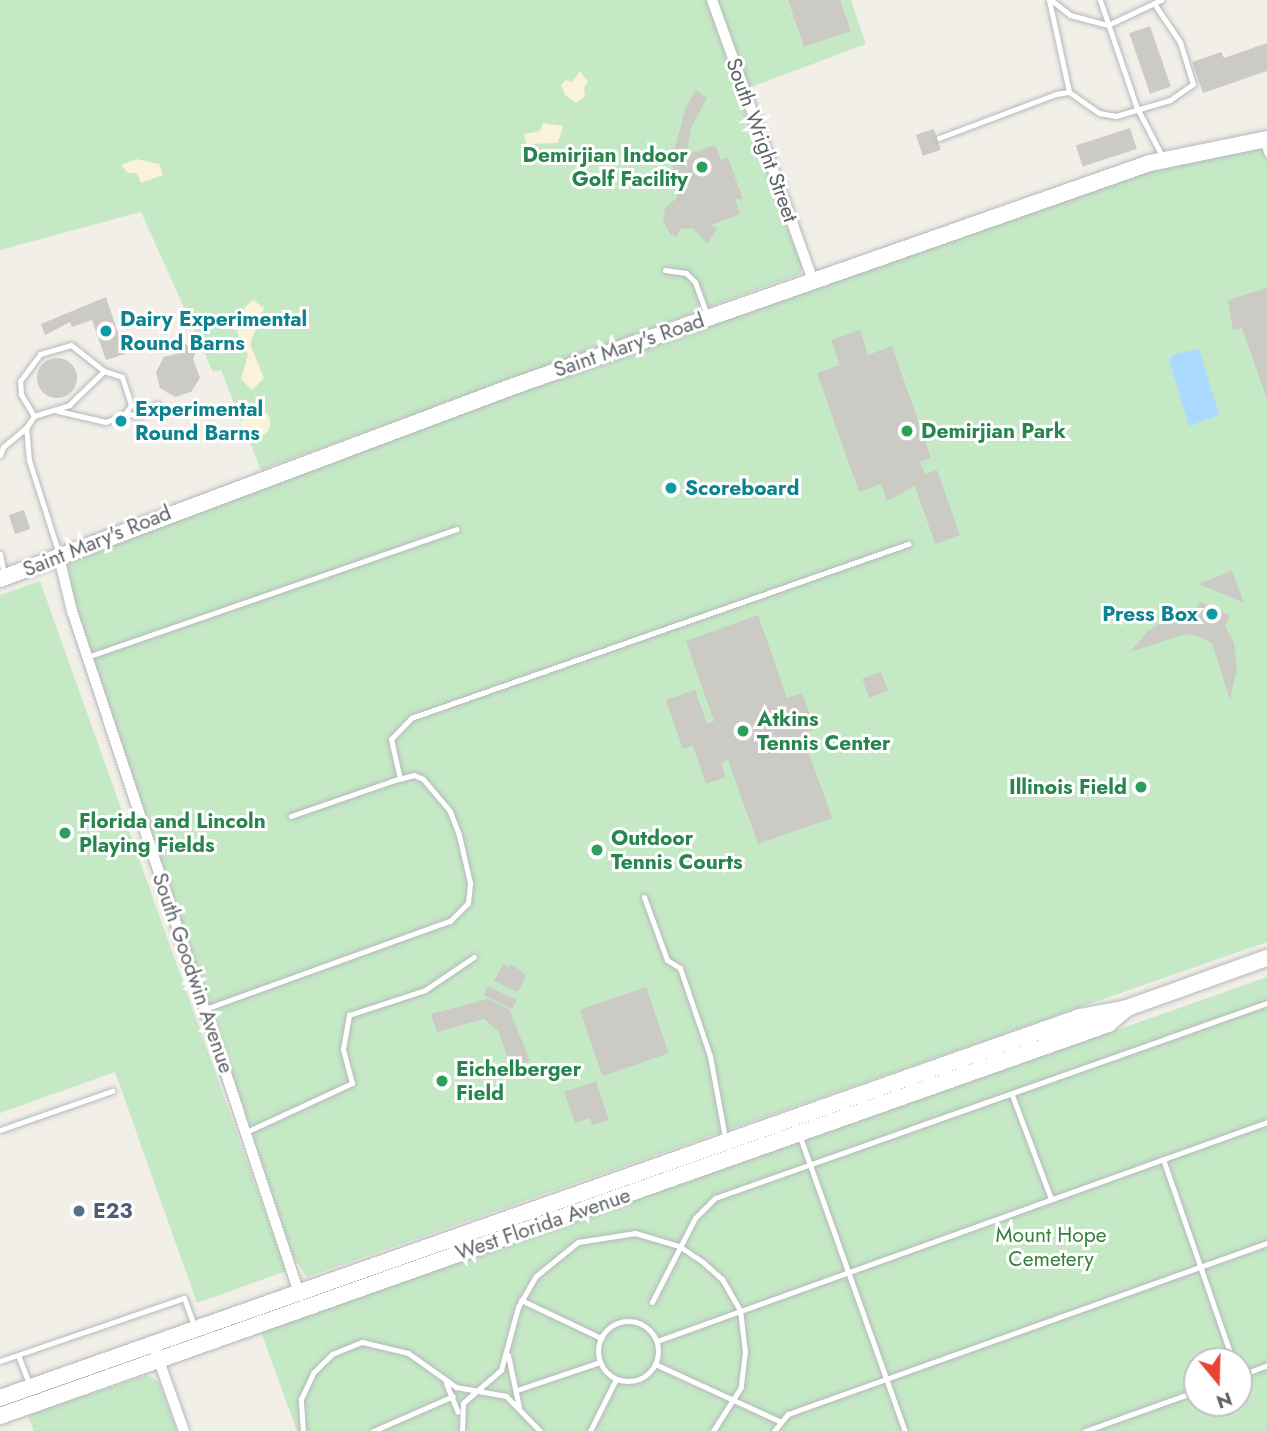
<!DOCTYPE html>
<html>
<head>
<meta charset="utf-8">
<style>
	body { margin:0 }
	#map { position:relative; width:1267px; height:1431px; overflow:hidden; background:#f1efe8; font-family:Jost,sans-serif }
	div>[style] { position:absolute }
	[style*='--x'] { left:calc(var(--x)*1px); top:calc(var(--y)*1px); width:calc(var(--w)*1px); rotate:calc(var(--a)*1deg) }
	.green>* { inset:0; background:#c5e8c5 }
	.sand>* { inset:0; background:#fbf3d9 }
	.round { border-radius:50% }
	.water>* { inset:0; background:#aadaff }
	.building>* { inset:0; background:#cccac5; transform-origin:0 0 }
	.roads { filter:drop-shadow(0 0 2px #b5b8bc) drop-shadow(0 0 2px #b5b8bc) }
	.lane>* { height:5px; margin:-2.5px; padding:0 2.5px; transform-origin:2.5px; border-radius:2.5px; background:#fff }
	.lane>.ring { margin:-2.5px; padding:0; box-sizing:content-box; background:none; border:5px solid #fff; border-radius:50% }
	.street>* { height:10px; margin:-5px; padding:0 5px; transform-origin:5px; border-radius:5px; background:#fff }
	.secondary>* { height:16px; margin:-8px; padding:0 8px; transform-origin:8px; border-radius:8px; background:#fff }
	.dots>* { width:19px; height:19px; translate:-50% -50%; box-sizing:border-box; border:4px solid #fff; border-radius:50% }
	span { translate:-50% -50%; white-space:nowrap; text-align:center; line-height:1.15; -webkit-text-stroke:6px #fff; paint-order:stroke }
	.street-label { font-size:21px; color:#5f6368 }
	.leisure-label { font-size:21px; color:#27864d; font-weight:700 }
	.right { translate:-100% -50%; text-align:right }
	.left { translate:0 -50%; text-align:left }
	.culture-label { font-size:21px; color:#0d838f; font-weight:700 }
	.service-label { font-size:21px; color:#4e5e75; font-weight:700 }
	.park-label { font-size:21px; color:#348238 }
	.north { position:absolute; left:1183px; top:1347px; width:70px; height:70px; box-sizing:border-box; background:#fff; border:2px solid #bfc1c3; border-radius:50%; rotate:161deg; font-size:19px; font-weight:700; line-height:28px; text-align:center; color:#5f6368 }
	.north::after { content:''; display:block; margin:auto; width:24px; height:32px; background:#ea4335; clip-path:polygon(50% 0,100% 100%,50% 72%,0 100%) }
</style>
</head>
<body>
<div id="map">
	<div class="green">
		<i style="clip-path:polygon(0 0,851px 0,866px 44px,738px 92px,802px 267px,800px 274px,261px 470px,221px 370px,213px 372px,141px 212px,0 250px)"></i>
		<i style="clip-path:polygon(1267px 146px,1267px 942px,307px 1277px,293px 1256px,68px 581px,65px 565px,69px 559px,364px 447px,1164px 165px)"></i>
		<i style="clip-path:polygon(40px 581px,286px 1271px,197px 1303px,115px 1072px,0 1113px,0 595px)"></i>
		<i style="clip-path:polygon(evenodd,1267px 977px,1267px 1431px,297px 1431px,261px 1332px,1267px 977px,1197px 1361px,1239px 1361px,1239px 1403px,1197px 1403px,1197px 1361px)"></i>
		<i style="clip-path:polygon(147px 1375px,159px 1382px,177px 1431px,34px 1431px,28px 1415px)"></i>
	</div>
	<div class="sand">
		<i style="clip-path:polygon(580px 71px,588px 82px,584px 87px,585px 97px,576px 103px,565px 95px,561px 85px,566px 80px,572px 82px)"></i>
		<i style="clip-path:polygon(543px 123px,563px 126px,558px 143px,526px 144px,524px 134px,540px 131px)"></i>
		<i style="clip-path:polygon(136px 159px,159px 164px,163px 175px,141px 183px,137px 173px,128px 173px,121px 165px)"></i>
		<i style="clip-path:polygon(253px 300px,264px 308px,250px 344px,264px 378px,252px 390px,241px 379px,248px 355px,236px 329px,240px 312px)"></i>
		<i class="round" style="left:242px;top:409px;width:28px;height:28px"></i>
	</div>
	<div class="water">
		<i style="clip-path:polygon(1199px 349px,1219px 415px,1189px 426px,1169px 360px,1175px 354px)"></i>
	</div>
	<div class="building">
		<i style="clip-path:polygon(788px 0,840px 0,851px 31px,804px 47px)"></i>
		<i style="left:1150px;top:26px;width:64px;height:22px;rotate:71deg"></i>
		<i style="clip-path:polygon(1267px 43px,1267px 71px,1203px 93px,1192px 62px,1221px 52px,1224px 58px)"></i>
		<i style="clip-path:polygon(696px 90px,707px 98px,691px 128px,686px 155px,715px 145px,721px 160px,728px 157px,743px 200px,735px 198px,740px 214px,711px 225px,717px 229px,707px 244px,693px 228px,680px 229px,677px 237px,670px 234px,663px 221px,665px 208px,677px 198px,670px 148px,675px 148px,685px 109px)"></i>
		<i style="left:1130px;top:128px;width:22px;height:57px;rotate:72deg"></i>
		<i style="left:934px;top:129px;width:22px;height:19px;rotate:72deg"></i>
		<i style="clip-path:polygon(1267px 288px,1267px 399px,1242px 328px,1233px 331px,1228px 300px)"></i>
		<i style="clip-path:polygon(106px 297px,125px 354px,106px 360px,92px 320px,72px 327px,70px 322px,45px 335px,41px 324px)"></i>
		<i style="clip-path:polygon(860px 330px,868px 355px,892px 346px,931px 458px,920px 462px,925px 474px,937px 470px,960px 535px,935px 544px,915px 486px,887px 501px,881px 484px,859px 492px,817px 373px,840px 365px,831px 340px)"></i>
		<i style="clip-path:polygon(185px 344px,197px 350px,193px 359px,200px 378px,191px 392px,175px 397px,160px 388px,156px 372px,164px 357px,180px 353px)"></i>
		<i class="round" style="left:37px;top:358px;width:40px;height:40px"></i>
		<i style="left:24px;top:510px;width:20px;height:16px;rotate:72deg"></i>
		<i style="clip-path:polygon(1232px 571px,1244px 603px,1199px 584px)"></i>
		<i style="clip-path:polygon(1200px 601px,1230px 616px,1225px 626px,1234px 643px,1237px 668px,1230px 700px,1212px 643px,1200px 637px,1185px 634px,1130px 652px,1148px 631px,1173px 614px,1195px 612px)"></i>
		<i style="clip-path:polygon(758px 615px,787px 698px,802px 693px,815px 729px,802px 734px,832px 818px,758px 844px,728px 760px,721px 763px,726px 777px,706px 784px,693px 746px,683px 749px,666px 700px,695px 690px,707px 724px,714px 721px,686px 641px)"></i>
		<i style="left:881px;top:672px;width:20px;height:20px;rotate:70deg"></i>
		<i style="clip-path:polygon(503px 964px,509px 967px,511px 964px,526px 975px,518px 992px,494px 981px)"></i>
		<i style="left:488px;top:986px;width:32px;height:10px;rotate:26deg"></i>
		<i style="left:646px;top:987px;width:70px;height:70px;rotate:71deg"></i>
		<i style="clip-path:polygon(488px 999px,509px 1009px,530px 1061px,511px 1068px,499px 1032px,484px 1019px,437px 1032px,431px 1014px)"></i>
		<i style="clip-path:polygon(596px 1081px,609px 1120px,592px 1125px,590px 1118px,575px 1123px,564px 1092px)"></i>
	</div>
	<div class="roads">
		<div class="lane">
			<i style="--x:1049;--y:0;--w:94;--a:77.7"></i>
			<i style="--x:1051;--y:0;--w:24;--a:38"></i>
			<i style="--x:1070;--y:15;--w:39;--a:15"></i>
			<i style="--x:1108;--y:25;--w:59;--a:-25.3"></i>
			<i style="--x:1100;--y:0;--w:112;--a:71.2"></i>
			<i style="--x:1136;--y:106;--w:56;--a:62.5"></i>
			<i style="--x:939;--y:138;--w:125;--a:-20.6"></i>
			<i style="--x:1056;--y:94;--w:13;--a:-9"></i>
			<i style="--x:1069;--y:92;--w:37;--a:35"></i>
			<i style="--x:1099;--y:113;--w:17;--a:10"></i>
			<i style="--x:1116;--y:116;--w:56;--a:-16.5"></i>
			<i style="--x:1170;--y:100;--w:28;--a:-35"></i>
			<i style="--x:1193;--y:84;--w:44;--a:-107.2"></i>
			<i style="--x:1180;--y:42;--w:45;--a:-124"></i>
			<i style="--x:1262;--y:141;--w:14;--a:69"></i>
			<i style="--x:665;--y:270;--w:21;--a:8"></i>
			<i style="--x:686;--y:273;--w:13;--a:45"></i>
			<i style="--x:695;--y:282;--w:35;--a:70"></i>
			<i style="--x:58;--y:411;--w:49;--a:12.9"></i>
			<i style="--x:106;--y:422;--w:21;--a:-23"></i>
			<i style="--x:34;--y:416;--w:26;--a:-121"></i>
			<i style="--x:21;--y:394;--w:13;--a:-94"></i>
			<i style="--x:20;--y:381;--w:34;--a:-53"></i>
			<i style="--x:40;--y:354;--w:32;--a:-16"></i>
			<i style="--x:71;--y:345;--w:42;--a:38.2"></i>
			<i style="--x:0;--y:455;--w:9;--a:-69"></i>
			<i style="--x:3;--y:447;--w:30;--a:-40"></i>
			<i style="--x:0;--y:554;--w:20;--a:79"></i>
			<i style="--x:59;--y:554;--w:99;--a:-107.7"></i>
			<i style="--x:29;--y:460;--w:32;--a:-95"></i>
			<i style="--x:26;--y:428;--w:14;--a:-56"></i>
			<i style="--x:34;--y:416;--w:37;--a:-17"></i>
			<i style="--x:69;--y:405;--w:49;--a:-44.2"></i>
			<i style="--x:104;--y:371;--w:19;--a:18"></i>
			<i style="--x:122;--y:377;--w:29;--a:72"></i>
			<i style="--x:131;--y:405;--w:11;--a:124"></i>
			<i style="--x:125;--y:414;--w:16;--a:4"></i>
			<i style="--x:141;--y:415;--w:20;--a:-33"></i>
			<i style="--x:87;--y:657;--w:391;--a:-19.1"></i>
			<i style="--x:400;--y:779;--w:41;--a:-102.7"></i>
			<i style="--x:391;--y:739;--w:29;--a:-46"></i>
			<i style="--x:411;--y:718;--w:527;--a:-19.3"></i>
			<i style="--x:644;--y:897;--w:67;--a:69.9"></i>
			<i style="--x:667;--y:960;--w:15;--a:32"></i>
			<i style="--x:680;--y:968;--w:93;--a:71.2"></i>
			<i style="--x:710;--y:1056;--w:83;--a:79.6"></i>
			<i style="--x:205;--y:1009;--w:260;--a:-19.8"></i>
			<i style="--x:450;--y:921;--w:25;--a:-45"></i>
			<i style="--x:468;--y:903;--w:20;--a:-84"></i>
			<i style="--x:470;--y:883;--w:49;--a:-102.9"></i>
			<i style="--x:459;--y:835;--w:26;--a:-111"></i>
			<i style="--x:450;--y:811;--w:42;--a:-130.2"></i>
			<i style="--x:423;--y:779;--w:10;--a:-156"></i>
			<i style="--x:414;--y:775;--w:23;--a:165"></i>
			<i style="--x:392;--y:781;--w:107;--a:160.9"></i>
			<i style="--x:1012;--y:1095;--w:111;--a:69.4"></i>
			<i style="--x:0;--y:1130;--w:119;--a:-19.2"></i>
			<i style="--x:246;--y:1132;--w:117;--a:-24.8"></i>
			<i style="--x:352;--y:1083;--w:35;--a:-105"></i>
			<i style="--x:343;--y:1049;--w:35;--a:-80"></i>
			<i style="--x:349;--y:1015;--w:80;--a:-18.2"></i>
			<i style="--x:425;--y:990;--w:59;--a:-34"></i>
			<i style="--x:799;--y:1134;--w:315;--a:70.4"></i>
			<i style="--x:1163;--y:1159;--w:214;--a:70.9"></i>
			<i style="--x:521;--y:1300;--w:89;--a:25.4"></i>
			<i style="--x:652;--y:1302;--w:94;--a:-62.9"></i>
			<i style="--x:695;--y:1218;--w:28;--a:-45"></i>
			<i style="--x:715;--y:1198;--w:585;--a:-19.46"></i>
			<i class="ring" style="left:598px;top:1321px;width:55px;height:55px"></i>
			<i style="--x:657;--y:1341;--w:648;--a:-19.75"></i>
			<i style="--x:18;--y:1355;--w:31;--a:69"></i>
			<i style="--x:508;--y:1355;--w:53;--a:78.1"></i>
			<i style="--x:0;--y:1361;--w:194;--a:-18.9"></i>
			<i style="--x:184;--y:1298;--w:30;--a:70"></i>
			<i style="--x:655;--y:1364;--w:136;--a:24.7"></i>
			<i style="--x:1239;--y:1376;--w:30;--a:-21"></i>
			<i style="--x:446;--y:1383;--w:31;--a:68"></i>
			<i style="--x:517;--y:1390;--w:88;--a:-18.6"></i>
			<i style="--x:303;--y:1431;--w:32;--a:-94"></i>
			<i style="--x:301;--y:1399;--w:29;--a:-65"></i>
			<i style="--x:313;--y:1373;--w:27;--a:-45"></i>
			<i style="--x:332;--y:1354;--w:32;--a:-22"></i>
			<i style="--x:362;--y:1342;--w:47;--a:13.4"></i>
			<i style="--x:408;--y:1353;--w:59;--a:35.3"></i>
			<i style="--x:456;--y:1387;--w:51;--a:10.2"></i>
			<i style="--x:506;--y:1396;--w:49;--a:45.8"></i>
			<i style="--x:373;--y:1431;--w:87;--a:-23.6"></i>
			<i style="--x:462;--y:1431;--w:28;--a:-88"></i>
			<i style="--x:463;--y:1403;--w:50;--a:-41"></i>
			<i style="--x:501;--y:1370;--w:65;--a:-74.9"></i>
			<i style="--x:518;--y:1307;--w:36;--a:-60"></i>
			<i style="--x:536;--y:1276;--w:54;--a:-39"></i>
			<i style="--x:578;--y:1242;--w:58;--a:-9"></i>
			<i style="--x:635;--y:1233;--w:46;--a:16.5"></i>
			<i style="--x:679;--y:1246;--w:30;--a:34"></i>
			<i style="--x:704;--y:1263;--w:24;--a:42"></i>
			<i style="--x:722;--y:1279;--w:36;--a:60"></i>
			<i style="--x:740;--y:1310;--w:42;--a:83.2"></i>
			<i style="--x:745;--y:1352;--w:35;--a:97"></i>
			<i style="--x:741;--y:1387;--w:52;--a:122.5"></i>
			<i style="--x:590;--y:1431;--w:58;--a:-63.4"></i>
			<i style="--x:774;--y:1431;--w:22;--a:-51"></i>
			<i style="--x:788;--y:1414;--w:509;--a:-19.65"></i>
			<i style="--x:1085;--y:1431;--w:119;--a:-19.7"></i>
		</div>
		<div class="street">
			<i style="--x:712;--y:0;--w:298;--a:70.2"></i>
			<i style="--x:59;--y:557;--w:56;--a:76.5"></i>
			<i style="--x:72;--y:611;--w:722;--a:71.59"></i>
			<i style="--x:153;--y:1344;--w:92;--a:70.4"></i>
		</div>
		<div class="secondary">
			<i style="--x:0;--y:579;--w:552;--a:-20.57"></i>
			<i style="--x:517;--y:385;--w:671;--a:-19.33"></i>
			<i style="--x:1150;--y:163;--w:119;--a:-11.6"></i>
			<i style="--x:0;--y:1398;--w:1145;--a:-19.43"></i>
			<i style="--x:1080;--y:1017;--w:48;--a:-10.8"></i>
			<i style="--x:1127;--y:1008;--w:149;--a:-19.7"></i>
			<i style="--x:0;--y:1416;--w:1175;--a:-19.48"></i>
			<i style="--x:1108;--y:1024;--w:25;--a:-40"></i>
		</div>
	</div>
	<div class="dots">
		<i style="left:702px;top:167px;background:#2e9e5b"></i>
		<i style="left:106px;top:331px;background:#0f9aa8"></i>
		<i style="left:121px;top:421px;background:#0f9aa8"></i>
		<i style="left:907px;top:431px;background:#2e9e5b"></i>
		<i style="left:671px;top:488px;background:#0f9aa8"></i>
		<i style="left:1212px;top:614px;background:#0f9aa8"></i>
		<i style="left:743px;top:731px;background:#2e9e5b"></i>
		<i style="left:1141px;top:787px;background:#2e9e5b"></i>
		<i style="left:65px;top:833px;background:#2e9e5b"></i>
		<i style="left:597px;top:850px;background:#2e9e5b"></i>
		<i style="left:442px;top:1081px;background:#2e9e5b"></i>
		<i style="left:79px;top:1211px;background:#5c6f8a"></i>
	</div>
	<div class="street-label">
		<span style="left:762px;top:140px;rotate:70deg">South Wright Street</span>
		<span style="left:629px;top:345px;rotate:-19deg">Saint Mary's Road</span>
		<span style="left:97px;top:541px;rotate:-22deg">Saint Mary's Road</span>
		<span style="left:193px;top:973px;rotate:71deg">South Goodwin Avenue</span>
		<span style="left:543px;top:1224px;rotate:-19deg">West Florida Avenue</span>
	</div>
	<div class="leisure-label">
		<span class="right" style="left:688px;top:167px">Demirjian Indoor<br>Golf Facility</span>
		<span class="left" style="left:921px;top:431px">Demirjian Park</span>
		<span class="left" style="left:757px;top:731px">Atkins<br>Tennis Center</span>
		<span class="right" style="left:1127px;top:787px">Illinois Field</span>
		<span class="left" style="left:79px;top:833px">Florida and Lincoln<br>Playing Fields</span>
		<span class="left" style="left:611px;top:850px">Outdoor<br>Tennis Courts</span>
		<span class="left" style="left:456px;top:1081px">Eichelberger<br>Field</span>
	</div>
	<div class="culture-label">
		<span class="left" style="left:120px;top:331px">Dairy Experimental<br>Round Barns</span>
		<span class="left" style="left:135px;top:421px">Experimental<br>Round Barns</span>
		<span class="left" style="left:685px;top:488px">Scoreboard</span>
		<span class="right" style="left:1198px;top:614px">Press Box</span>
	</div>
	<div class="service-label">
		<span class="left" style="left:93px;top:1211px">E23</span>
	</div>
	<div class="park-label">
		<span style="left:1051px;top:1247px">Mount Hope<br>Cemetery</span>
	</div>
	<div class="north">N</div>
</div>
</body>
</html>
